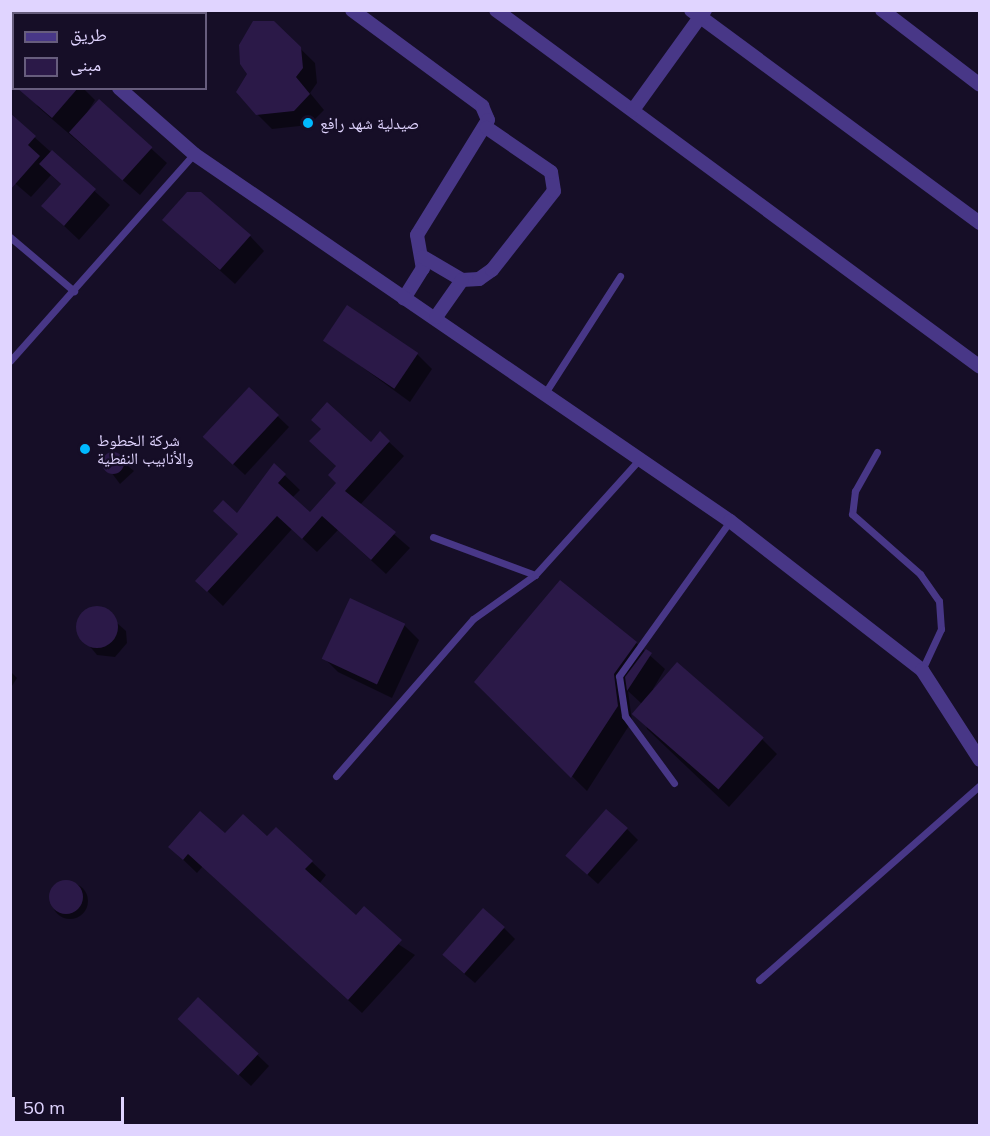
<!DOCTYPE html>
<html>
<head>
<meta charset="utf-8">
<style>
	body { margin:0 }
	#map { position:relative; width:990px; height:1136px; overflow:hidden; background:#160e27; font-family:Mulish,"Noto Naskh Arabic",sans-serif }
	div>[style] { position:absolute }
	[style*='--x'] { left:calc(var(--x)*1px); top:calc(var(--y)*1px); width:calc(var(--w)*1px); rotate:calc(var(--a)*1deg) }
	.shadow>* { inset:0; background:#0007 }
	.round { border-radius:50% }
	.building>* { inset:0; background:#2b1948; transform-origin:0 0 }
	.lane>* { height:7px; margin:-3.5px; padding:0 3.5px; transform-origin:3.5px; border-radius:3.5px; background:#483787 }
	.street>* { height:14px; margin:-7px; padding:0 7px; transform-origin:7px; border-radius:7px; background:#483787 }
	.dots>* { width:16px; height:16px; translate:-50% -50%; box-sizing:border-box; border:3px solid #160e27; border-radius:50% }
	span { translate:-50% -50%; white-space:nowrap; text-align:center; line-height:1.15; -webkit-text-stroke:4.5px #160e27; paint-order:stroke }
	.poi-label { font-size:16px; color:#e0d4ff }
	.left { translate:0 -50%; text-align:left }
	.frame { position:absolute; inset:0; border:12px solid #e0d4ff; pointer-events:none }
	.legend { position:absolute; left:12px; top:12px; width:195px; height:78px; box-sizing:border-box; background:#160e27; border:2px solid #675d7d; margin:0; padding:8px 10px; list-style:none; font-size:18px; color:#e0d4ff }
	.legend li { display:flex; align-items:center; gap:12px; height:30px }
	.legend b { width:30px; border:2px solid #675d7d }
	.scale { position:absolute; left:12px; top:1097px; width:112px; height:27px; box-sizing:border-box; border:3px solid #e0d4ff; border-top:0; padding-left:8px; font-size:18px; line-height:21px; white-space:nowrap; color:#e0d4ff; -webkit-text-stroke:4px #160e27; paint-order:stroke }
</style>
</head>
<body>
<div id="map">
	<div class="shadow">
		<i style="clip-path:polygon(273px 22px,315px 63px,317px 83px,310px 93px,324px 110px,309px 125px,272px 129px,257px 114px,249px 74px)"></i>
		<i style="clip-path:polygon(26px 88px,83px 88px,95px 100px,85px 116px,99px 101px,167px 163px,140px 195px,38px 107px)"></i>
		<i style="clip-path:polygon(13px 118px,110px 205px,79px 240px,43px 206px,62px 185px,51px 175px,31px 197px,10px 179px)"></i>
		<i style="clip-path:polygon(179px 234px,250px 236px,264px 251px,235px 284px)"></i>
		<i style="clip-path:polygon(325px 340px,417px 354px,432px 369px,410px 402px)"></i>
		<i style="clip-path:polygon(249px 389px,289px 427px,245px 475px,216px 448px)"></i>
		<i style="clip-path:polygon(389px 442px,404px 456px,360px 505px,410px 548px,386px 574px,338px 530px,317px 552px,292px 529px,223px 606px,197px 581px,239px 535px,238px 515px,274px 465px,300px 490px,292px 498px,310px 514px,371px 444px)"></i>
		<i style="clip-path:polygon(111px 452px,134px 471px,120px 484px,102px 460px)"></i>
		<i style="clip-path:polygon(350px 600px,404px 625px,419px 640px,392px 698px,338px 672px,323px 657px)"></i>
		<i style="clip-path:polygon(100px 608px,126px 631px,127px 643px,115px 657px,97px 655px,78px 632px,79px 620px)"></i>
		<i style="clip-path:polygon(636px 643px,665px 669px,653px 689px,762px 739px,777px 754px,729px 807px,647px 729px,642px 704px,628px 691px,632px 721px,587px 791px,476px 682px)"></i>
		<i style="clip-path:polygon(10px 671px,17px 678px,10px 689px)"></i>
		<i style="clip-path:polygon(627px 829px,638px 840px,598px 884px,578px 866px)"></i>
		<i style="clip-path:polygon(225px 835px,268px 838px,312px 862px,326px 875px,319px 884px,356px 917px,415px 955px,362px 1013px,203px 866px,197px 873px,170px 847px)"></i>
		<i class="round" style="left:52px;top:883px;width:36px;height:36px"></i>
		<i style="clip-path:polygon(504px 928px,515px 939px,475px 983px,455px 966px)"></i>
		<i style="clip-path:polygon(199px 999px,269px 1066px,251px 1086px,191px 1030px)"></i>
	</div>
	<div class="building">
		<i style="clip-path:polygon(253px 21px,274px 21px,301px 47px,303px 68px,296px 77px,310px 94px,294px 111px,256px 115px,236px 92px,247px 74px,240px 64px,239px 45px)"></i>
		<i style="clip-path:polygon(17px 88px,78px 88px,52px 118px)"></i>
		<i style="left:99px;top:99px;width:72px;height:45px;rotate:42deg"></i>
		<i style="clip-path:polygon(10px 113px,36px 136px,28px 145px,40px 156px,10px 190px)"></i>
		<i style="clip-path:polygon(52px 150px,96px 189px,64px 226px,41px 206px,61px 184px,39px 164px)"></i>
		<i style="clip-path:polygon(187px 192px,201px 192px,251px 235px,220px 270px,162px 220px)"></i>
		<i style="left:347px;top:305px;width:86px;height:43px;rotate:34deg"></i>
		<i style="left:249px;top:387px;width:41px;height:68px;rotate:43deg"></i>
		<i style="clip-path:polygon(327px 402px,371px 442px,380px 431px,390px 441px,345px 491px,396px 532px,371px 560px,322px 516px,302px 539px,277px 516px,207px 592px,195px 581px,238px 534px,213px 511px,223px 500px,237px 513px,274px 463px,286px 474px,278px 483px,310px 512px,336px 483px,328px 475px,336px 466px,309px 441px,321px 429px,311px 420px)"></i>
		<i class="round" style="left:102px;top:452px;width:22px;height:22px"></i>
		<i style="clip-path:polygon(560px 580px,637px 642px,614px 674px,618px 706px,571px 778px,474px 682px)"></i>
		<i style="left:350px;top:598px;width:61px;height:67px;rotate:25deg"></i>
		<i class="round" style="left:76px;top:606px;width:42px;height:42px"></i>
		<i style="clip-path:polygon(646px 649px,652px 653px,627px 691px,625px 677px)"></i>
		<i style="left:677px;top:662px;width:115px;height:69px;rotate:41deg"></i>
		<i style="left:606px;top:809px;width:29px;height:62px;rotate:41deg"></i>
		<i style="clip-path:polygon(200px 811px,225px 833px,243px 814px,267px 836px,276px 827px,313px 861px,305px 869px,356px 915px,364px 906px,402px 940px,348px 1000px,188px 854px,183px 860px,168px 847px)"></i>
		<i class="round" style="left:49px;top:880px;width:34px;height:34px"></i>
		<i style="left:483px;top:908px;width:29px;height:62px;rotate:41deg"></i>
		<i style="left:198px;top:997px;width:83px;height:30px;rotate:43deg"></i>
	</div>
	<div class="lane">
		<i style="--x:10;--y:58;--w:4;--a:27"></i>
		<i style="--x:10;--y:85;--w:5;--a:-37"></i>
		<i style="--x:10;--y:237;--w:84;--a:40.2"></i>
		<i style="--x:10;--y:361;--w:277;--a:-48.4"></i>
		<i style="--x:545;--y:393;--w:139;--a:-57.3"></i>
		<i style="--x:877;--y:452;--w:45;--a:119.4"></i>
		<i style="--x:855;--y:491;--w:23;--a:97"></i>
		<i style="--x:852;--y:514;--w:91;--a:41.4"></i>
		<i style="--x:920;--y:574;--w:33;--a:55"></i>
		<i style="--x:939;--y:601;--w:28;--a:86"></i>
		<i style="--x:941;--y:629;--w:45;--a:114.9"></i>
		<i style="--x:433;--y:537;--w:109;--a:20.4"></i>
		<i style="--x:336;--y:776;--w:208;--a:-48.9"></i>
		<i style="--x:473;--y:619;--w:76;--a:-35.4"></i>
		<i style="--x:535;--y:575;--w:152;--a:-47.9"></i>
		<i style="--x:674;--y:783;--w:83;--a:-126.2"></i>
		<i style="--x:625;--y:716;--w:40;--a:-98.5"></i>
		<i style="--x:619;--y:676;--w:191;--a:-54.4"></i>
		<i style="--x:759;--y:980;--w:295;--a:-41.4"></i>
	</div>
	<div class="street">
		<i style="--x:31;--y:10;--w:5;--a:53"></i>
		<i style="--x:352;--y:10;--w:162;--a:36.4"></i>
		<i style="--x:482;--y:106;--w:15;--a:67"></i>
		<i style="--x:488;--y:120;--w:135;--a:121.7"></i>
		<i style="--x:417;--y:235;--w:34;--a:80"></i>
		<i style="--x:423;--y:268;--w:36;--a:122"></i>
		<i style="--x:496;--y:10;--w:601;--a:36.41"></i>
		<i style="--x:691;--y:10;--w:359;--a:36.4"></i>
		<i style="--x:882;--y:10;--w:123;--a:37.4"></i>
		<i style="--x:119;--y:88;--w:100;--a:41.3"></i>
		<i style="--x:194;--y:154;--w:650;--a:34.4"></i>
		<i style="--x:730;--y:521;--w:243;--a:37.8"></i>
		<i style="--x:922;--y:670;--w:107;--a:57.2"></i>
		<i style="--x:633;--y:110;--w:123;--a:-54.2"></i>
		<i style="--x:423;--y:257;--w:45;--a:30.5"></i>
		<i style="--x:462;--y:280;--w:17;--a:-3"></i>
		<i style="--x:479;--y:279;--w:16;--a:-35"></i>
		<i style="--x:492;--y:270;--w:100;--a:-51.9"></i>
		<i style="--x:554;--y:191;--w:19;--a:-99"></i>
		<i style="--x:551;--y:172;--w:78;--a:-145.5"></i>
		<i style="--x:436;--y:317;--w:45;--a:-54.9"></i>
	</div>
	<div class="dots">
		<i style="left:308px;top:123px;background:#00b9ff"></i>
		<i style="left:85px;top:449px;background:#00b9ff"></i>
	</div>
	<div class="poi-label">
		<span class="left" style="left:320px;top:123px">صيدلية شهد رافع</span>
		<span class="left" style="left:97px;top:449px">شركة الخطوط<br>والأنابيب النفطية</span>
	</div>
	<div class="frame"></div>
	<ul class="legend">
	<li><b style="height:8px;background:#483787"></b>طريق</li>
	<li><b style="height:16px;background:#2b1948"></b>مبنى</li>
	</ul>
	<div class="scale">50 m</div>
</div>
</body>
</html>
